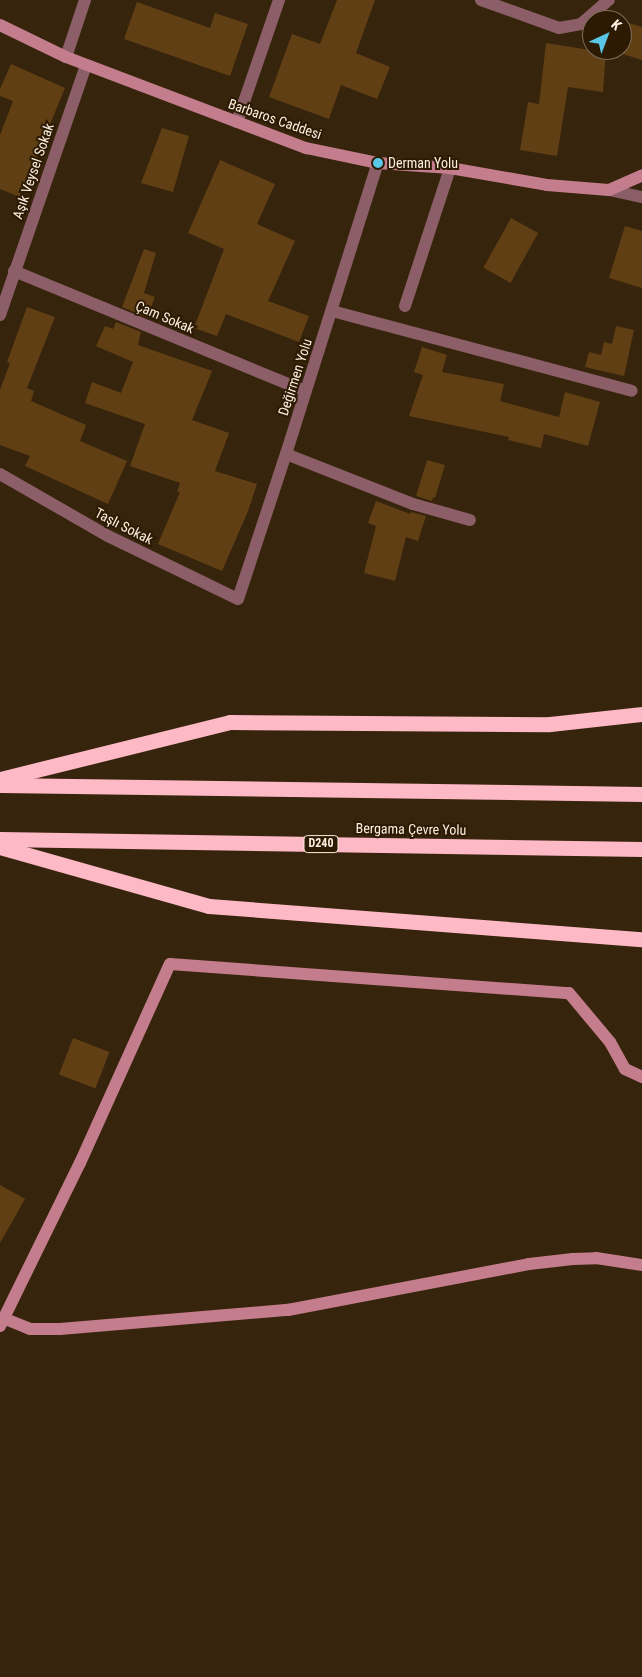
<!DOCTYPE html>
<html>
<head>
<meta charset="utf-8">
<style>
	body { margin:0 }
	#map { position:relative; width:642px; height:1677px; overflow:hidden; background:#37240c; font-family:"Roboto Condensed",sans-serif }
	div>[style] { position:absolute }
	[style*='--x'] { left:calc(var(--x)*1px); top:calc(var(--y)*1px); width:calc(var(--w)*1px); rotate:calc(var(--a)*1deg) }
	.building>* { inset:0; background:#613f14; transform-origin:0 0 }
	.street>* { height:12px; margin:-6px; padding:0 6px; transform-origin:6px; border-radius:6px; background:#8c5f68 }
	.secondary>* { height:12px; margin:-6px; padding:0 6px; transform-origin:6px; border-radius:6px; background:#c47d8c }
	.highway>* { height:15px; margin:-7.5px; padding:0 7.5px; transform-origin:7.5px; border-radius:7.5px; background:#fdb9c6 }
	.dots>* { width:14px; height:14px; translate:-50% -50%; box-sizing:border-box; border:2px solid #2d1a03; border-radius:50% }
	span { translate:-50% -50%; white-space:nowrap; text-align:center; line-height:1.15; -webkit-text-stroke:4px #2d1a03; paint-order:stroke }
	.shield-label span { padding:1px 4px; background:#2d1a03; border:1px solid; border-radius:4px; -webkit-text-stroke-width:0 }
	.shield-label { font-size:12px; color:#fcefe1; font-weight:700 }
	.street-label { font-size:14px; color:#fcefe1 }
	.poi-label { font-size:14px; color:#fcefe1 }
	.left { translate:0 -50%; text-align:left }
	.north { position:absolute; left:582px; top:10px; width:50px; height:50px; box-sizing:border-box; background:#2d1a03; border:1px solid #806f5c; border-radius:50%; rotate:43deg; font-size:14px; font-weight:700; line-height:20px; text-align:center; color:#fcefe1 }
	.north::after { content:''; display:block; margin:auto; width:18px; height:22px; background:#5bc7e7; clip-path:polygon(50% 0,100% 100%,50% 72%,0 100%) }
</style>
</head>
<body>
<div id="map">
	<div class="building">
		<i style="clip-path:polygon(337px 0,375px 0,356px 53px,390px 67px,377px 99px,341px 85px,329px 119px,269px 97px,292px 34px,320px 44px)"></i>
		<i style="clip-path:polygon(137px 2px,210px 28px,215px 13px,248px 24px,230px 76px,124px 39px)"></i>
		<i style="clip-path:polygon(622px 21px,642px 27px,642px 60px,610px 50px,622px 50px)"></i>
		<i style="clip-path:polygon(546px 43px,590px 50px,606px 50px,603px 92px,568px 87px,557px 156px,520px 150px,528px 102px,539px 104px)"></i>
		<i style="clip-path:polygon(11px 64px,65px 88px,20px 197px,0 189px,0 135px,13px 101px,0 96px,0 89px)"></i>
		<i style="clip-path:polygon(162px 128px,189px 136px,173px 192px,141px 183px)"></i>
		<i style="clip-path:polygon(220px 160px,275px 184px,257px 224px,295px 241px,268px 301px,309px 316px,299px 342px,226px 314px,217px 336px,194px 328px,224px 249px,188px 233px)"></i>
		<i style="left:511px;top:218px;width:31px;height:57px;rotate:29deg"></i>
		<i style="clip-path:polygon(625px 226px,642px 231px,642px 288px,609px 278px)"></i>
		<i style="clip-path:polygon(144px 249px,156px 253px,144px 293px,155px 297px,147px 317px,122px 307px)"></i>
		<i style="clip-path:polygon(27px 307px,55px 317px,27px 388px,34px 391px,31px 401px,86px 425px,80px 441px,127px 461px,108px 504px,25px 466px,30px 456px,0 445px,0 390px,10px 363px,7px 362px)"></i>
		<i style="clip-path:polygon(116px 322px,141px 332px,138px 345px,212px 371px,192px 420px,229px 433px,215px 471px,257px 484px,248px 511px,222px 571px,158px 544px,180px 492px,177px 492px,180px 483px,130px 466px,145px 424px,85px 403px,92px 382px,121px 393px,133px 362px,96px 346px,105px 326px,113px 329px)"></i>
		<i style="clip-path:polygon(616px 326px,634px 330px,624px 376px,585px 367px,589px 352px,601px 355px,604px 342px,612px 344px)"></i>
		<i style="clip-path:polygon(422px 347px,447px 355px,442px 372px,504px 384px,500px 401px,559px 417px,565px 392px,600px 402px,588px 446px,544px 434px,541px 448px,508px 440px,509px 437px,409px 416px,423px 375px,414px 372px)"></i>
		<i style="clip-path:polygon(427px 460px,445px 465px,435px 498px,433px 497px,432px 501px,416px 496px)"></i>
		<i style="clip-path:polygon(376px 501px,410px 514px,411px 512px,426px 516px,418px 541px,406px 537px,395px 581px,364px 573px,376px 526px,368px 523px)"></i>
		<i style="left:73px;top:1038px;width:39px;height:39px;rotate:21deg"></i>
		<i style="clip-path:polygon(0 1185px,25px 1199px,0 1243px)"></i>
	</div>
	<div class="street">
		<i style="--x:481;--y:0;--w:83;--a:19.7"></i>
		<i style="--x:559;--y:28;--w:22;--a:-10"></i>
		<i style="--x:581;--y:24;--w:37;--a:-41"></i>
		<i style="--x:66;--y:57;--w:60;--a:-71.6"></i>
		<i style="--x:237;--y:122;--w:129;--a:-71"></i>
		<i style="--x:609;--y:190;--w:34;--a:12"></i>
		<i style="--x:14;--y:271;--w:315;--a:22.4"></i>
		<i style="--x:405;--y:306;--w:145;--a:-71.9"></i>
		<i style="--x:332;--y:311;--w:310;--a:14.9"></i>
		<i style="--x:0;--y:315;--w:264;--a:-71"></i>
		<i style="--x:286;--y:454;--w:136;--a:21.5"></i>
		<i style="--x:413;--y:504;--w:59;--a:15.7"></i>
		<i style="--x:0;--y:474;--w:125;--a:29.9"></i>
		<i style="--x:108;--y:536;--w:144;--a:25.9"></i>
		<i style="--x:238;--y:599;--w:153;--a:-71.7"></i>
		<i style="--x:286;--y:454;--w:305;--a:-72.5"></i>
	</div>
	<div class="secondary">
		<i style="--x:0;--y:25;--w:73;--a:25.9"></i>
		<i style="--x:66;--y:57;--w:257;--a:20.8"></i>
		<i style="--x:306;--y:148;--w:74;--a:11.8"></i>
		<i style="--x:378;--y:163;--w:72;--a:4"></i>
		<i style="--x:450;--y:168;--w:98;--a:9.9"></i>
		<i style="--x:547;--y:185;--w:62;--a:4.6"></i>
		<i style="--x:609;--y:190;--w:36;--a:-24"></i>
		<i style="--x:3;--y:1318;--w:29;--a:22"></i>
		<i style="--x:30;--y:1329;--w:30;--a:0"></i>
		<i style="--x:60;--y:1329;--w:229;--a:-4.8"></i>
		<i style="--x:288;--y:1310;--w:245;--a:-10.8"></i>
		<i style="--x:529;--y:1264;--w:44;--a:-6.5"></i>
		<i style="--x:573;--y:1259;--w:23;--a:-2"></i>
		<i style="--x:596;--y:1258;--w:47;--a:8.7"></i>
		<i style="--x:0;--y:1326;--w:182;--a:-63.9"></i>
		<i style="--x:80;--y:1163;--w:218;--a:-65.7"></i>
		<i style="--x:170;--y:964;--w:400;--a:4.2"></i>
		<i style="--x:569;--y:993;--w:64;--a:50.1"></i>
		<i style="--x:610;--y:1042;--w:31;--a:61"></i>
		<i style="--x:625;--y:1069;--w:19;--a:25"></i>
	</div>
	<div class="highway">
		<i style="--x:0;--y:779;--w:237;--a:-13.9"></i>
		<i style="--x:230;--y:722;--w:320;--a:0.4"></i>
		<i style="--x:550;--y:724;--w:93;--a:-6.2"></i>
		<i style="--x:0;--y:785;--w:642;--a:0.8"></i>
		<i style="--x:0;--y:839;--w:642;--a:0.89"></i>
		<i style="--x:0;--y:847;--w:217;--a:15.8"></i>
		<i style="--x:209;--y:906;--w:434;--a:4.4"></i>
	</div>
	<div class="dots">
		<i style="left:378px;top:163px;background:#5bc7e7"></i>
	</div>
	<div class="shield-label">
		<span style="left:321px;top:844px">D240</span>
	</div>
	<div class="street-label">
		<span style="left:275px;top:119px;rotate:19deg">Barbaros Caddesi</span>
		<span style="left:33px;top:171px;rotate:-71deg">Aşık Veysel Sokak</span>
		<span style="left:165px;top:317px;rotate:23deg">Çam Sokak</span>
		<span style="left:295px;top:377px;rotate:-72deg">Değirmen Yolu</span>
		<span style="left:124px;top:526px;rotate:27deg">Taşlı Sokak</span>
		<span style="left:411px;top:829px;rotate:1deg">Bergama Çevre Yolu</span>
	</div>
	<div class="poi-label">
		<span class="left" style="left:388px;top:163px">Derman Yolu</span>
	</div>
	<div class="north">K</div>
</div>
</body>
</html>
